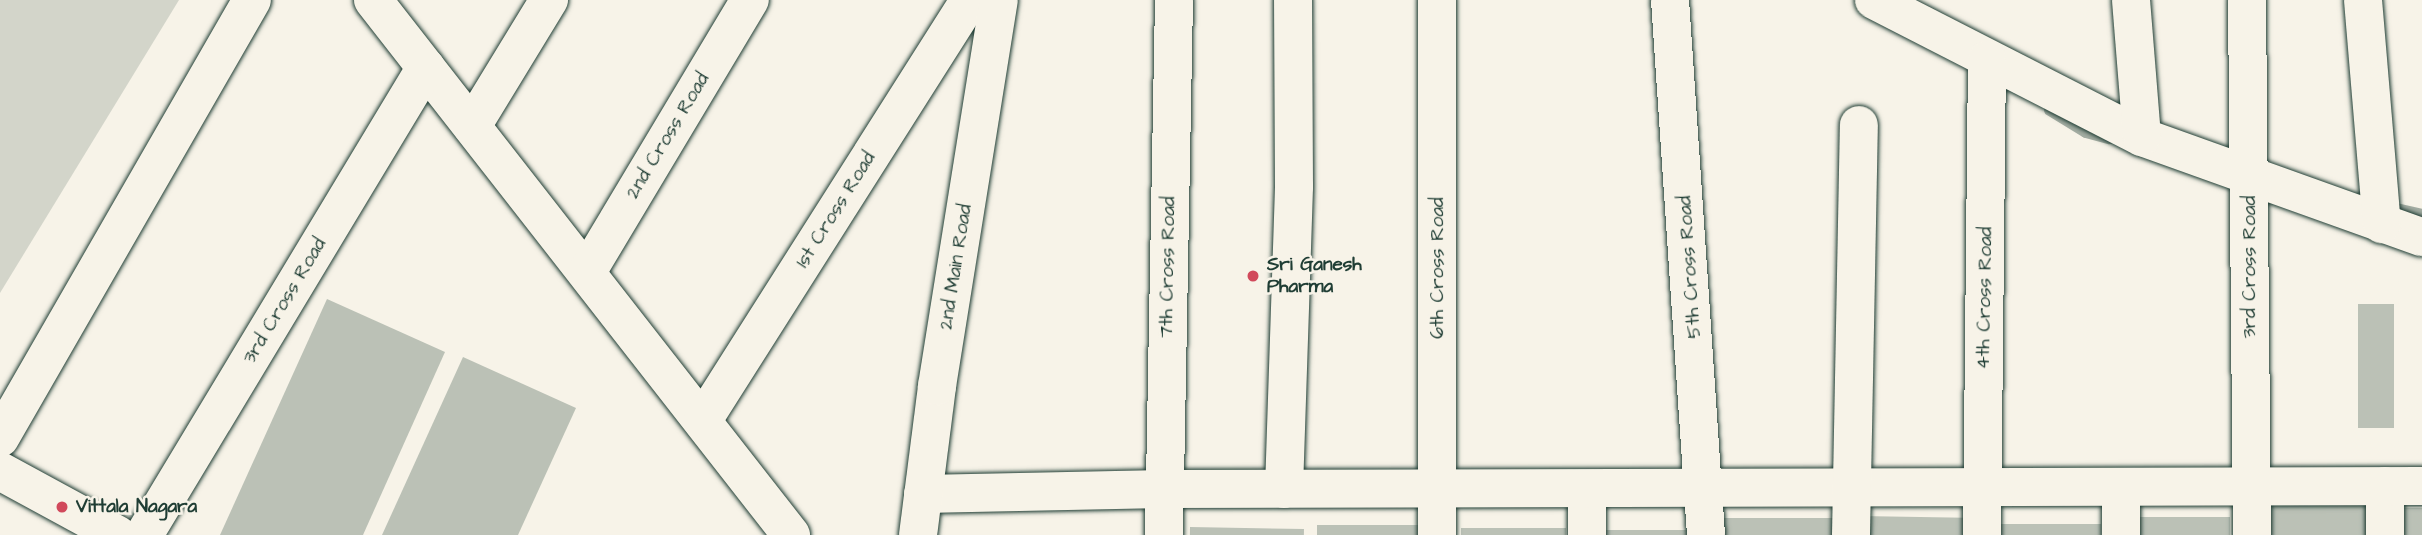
<!DOCTYPE html>
<html>
<head>
<meta charset="utf-8">
<style>
	body { margin:0 }
	#map { position:relative; width:2422px; height:535px; overflow:hidden; background:#f7f3e8; font-family:"Architects Daughter",sans-serif }
	div>[style] { position:absolute }
	[style*='--x'] { left:calc(var(--x)*1px); top:calc(var(--y)*1px); width:calc(var(--w)*1px); rotate:calc(var(--a)*1deg) }
	.green>* { inset:0; background:#d3d5ca }
	.stream>* { height:12px; margin:-6px; padding:0 6px; transform-origin:6px; border-radius:6px; background:#a4ada3 }
	.building>* { inset:0; background:#bbc1b6; transform-origin:0 0 }
	.roads { filter:drop-shadow(0 0 2px #1f3d34) drop-shadow(0 0 2px #1f3d34) }
	.street>* { height:38px; margin:-19px; padding:0 19px; transform-origin:19px; border-radius:19px; background:#f7f3e8 }
	.secondary>* { height:38px; margin:-19px; padding:0 19px; transform-origin:19px; border-radius:19px; background:#f7f3e8 }
	.dots>* { width:19px; height:19px; translate:-50% -50%; box-sizing:border-box; border:4px solid #f7f3e8; border-radius:50% }
	span { translate:-50% -50%; white-space:nowrap; text-align:center; line-height:1.15; -webkit-text-stroke:5px #f7f3e8; paint-order:stroke }
	.street-label { font-size:19px; color:#1f3d34 }
	.poi-label { font-size:19px; color:#1f3d34; font-weight:700 }
	.left { translate:0 -50%; text-align:left }
</style>
</head>
<body>
<div id="map">
	<div class="green">
		<i style="clip-path:polygon(0 0,179px 0,0 293px)"></i>
	</div>
	<div class="stream">
		<i style="--x:2050;--y:110;--w:42;--a:31.4"></i>
		<i style="--x:2086;--y:132;--w:24;--a:15"></i>
		<i style="--x:2392;--y:208;--w:31;--a:13"></i>
	</div>
	<div class="building">
		<i style="clip-path:polygon(327px 299px,445px 352px,363px 535px,220px 535px)"></i>
		<i style="left:2394px;top:304px;width:124px;height:36px;rotate:90deg"></i>
		<i style="clip-path:polygon(463px 357px,576px 408px,518px 535px,382px 535px)"></i>
		<i style="left:2270px;top:506px;width:103px;height:29px"></i>
		<i style="left:2395px;top:508px;width:27px;height:27px"></i>
		<i style="left:1860px;top:516px;width:105px;height:19px;rotate:1deg"></i>
		<i style="left:2136px;top:517px;width:94px;height:18px"></i>
		<i style="left:1843px;top:518px;width:17px;height:120px;rotate:90deg"></i>
		<i style="left:1991px;top:524px;width:110px;height:11px"></i>
		<i style="left:1317px;top:525px;width:104px;height:10px"></i>
		<i style="left:1190px;top:527px;width:114px;height:8px;rotate:1deg"></i>
		<i style="left:1461px;top:528px;width:105px;height:7px"></i>
		<i style="left:1601px;top:530px;width:92px;height:5px"></i>
	</div>
	<div class="roads">
		<div class="street">
			<i style="--x:373;--y:0;--w:679;--a:52"></i>
			<i style="--x:1670;--y:0;--w:536;--a:86.15"></i>
			<i style="--x:1874;--y:0;--w:301;--a:27.1"></i>
			<i style="--x:2142;--y:137;--w:297;--a:19.7"></i>
			<i style="--x:2131;--y:0;--w:137;--a:85.4"></i>
			<i style="--x:2247;--y:0;--w:535;--a:89.46"></i>
			<i style="--x:2363;--y:0;--w:225;--a:85.2"></i>
			<i style="--x:472;--y:126;--w:148;--a:-58.6"></i>
			<i style="--x:587;--y:272;--w:317;--a:-59.1"></i>
			<i style="--x:703;--y:420;--w:498;--a:-57.6"></i>
			<i style="--x:0;--y:438;--w:505;--a:-60.09"></i>
			<i style="--x:2385;--y:486;--w:49;--a:90"></i>
			<i style="--x:2121;--y:487;--w:48;--a:90"></i>
			<i style="--x:1284;--y:489;--w:303;--a:-88.1"></i>
			<i style="--x:1294;--y:186;--w:186;--a:-90.3"></i>
			<i style="--x:1587;--y:489;--w:46;--a:90"></i>
			<i style="--x:923;--y:494;--w:241;--a:-1.2"></i>
			<i style="--x:1164;--y:489;--w:1258;--a:-0.14"></i>
			<i style="--x:144;--y:535;--w:546;--a:-58.93"></i>
			<i style="--x:918;--y:535;--w:150;--a:-82.7"></i>
			<i style="--x:937;--y:386;--w:391;--a:-80.9"></i>
			<i style="--x:1164;--y:535;--w:535;--a:-88.93"></i>
			<i style="--x:1437;--y:535;--w:535;--a:-90"></i>
			<i style="--x:1851;--y:535;--w:410;--a:-88.9"></i>
			<i style="--x:1982;--y:535;--w:475;--a:-89.4"></i>
		</div>
		<div class="secondary">
			<i style="--x:0;--y:471;--w:134;--a:28.5"></i>
		</div>
	</div>
	<div class="dots">
		<i style="left:1253px;top:276px;background:#d1495b"></i>
		<i style="left:62px;top:507px;background:#d1495b"></i>
	</div>
	<div class="street-label">
		<span style="left:668px;top:136px;rotate:-59deg">2nd Cross Road</span>
		<span style="left:836px;top:210px;rotate:-58deg">1st Cross Road</span>
		<span style="left:956px;top:267px;rotate:-81deg">2nd Main Road</span>
		<span style="left:1168px;top:267px;rotate:-89deg">7th Cross Road</span>
		<span style="left:1690px;top:267px;rotate:-94deg">5th Cross Road</span>
		<span style="left:2250px;top:267px;rotate:-90deg">3rd Cross Road</span>
		<span style="left:1438px;top:268px;rotate:-90deg">6th Cross Road</span>
		<span style="left:1985px;top:298px;rotate:-89deg">4th Cross Road</span>
		<span style="left:285px;top:301px;rotate:-59deg">3rd Cross Road</span>
	</div>
	<div class="poi-label">
		<span class="left" style="left:1267px;top:276px">Sri Ganesh<br>Pharma</span>
		<span class="left" style="left:76px;top:507px">Vittala Nagara</span>
	</div>
</div>
</body>
</html>
